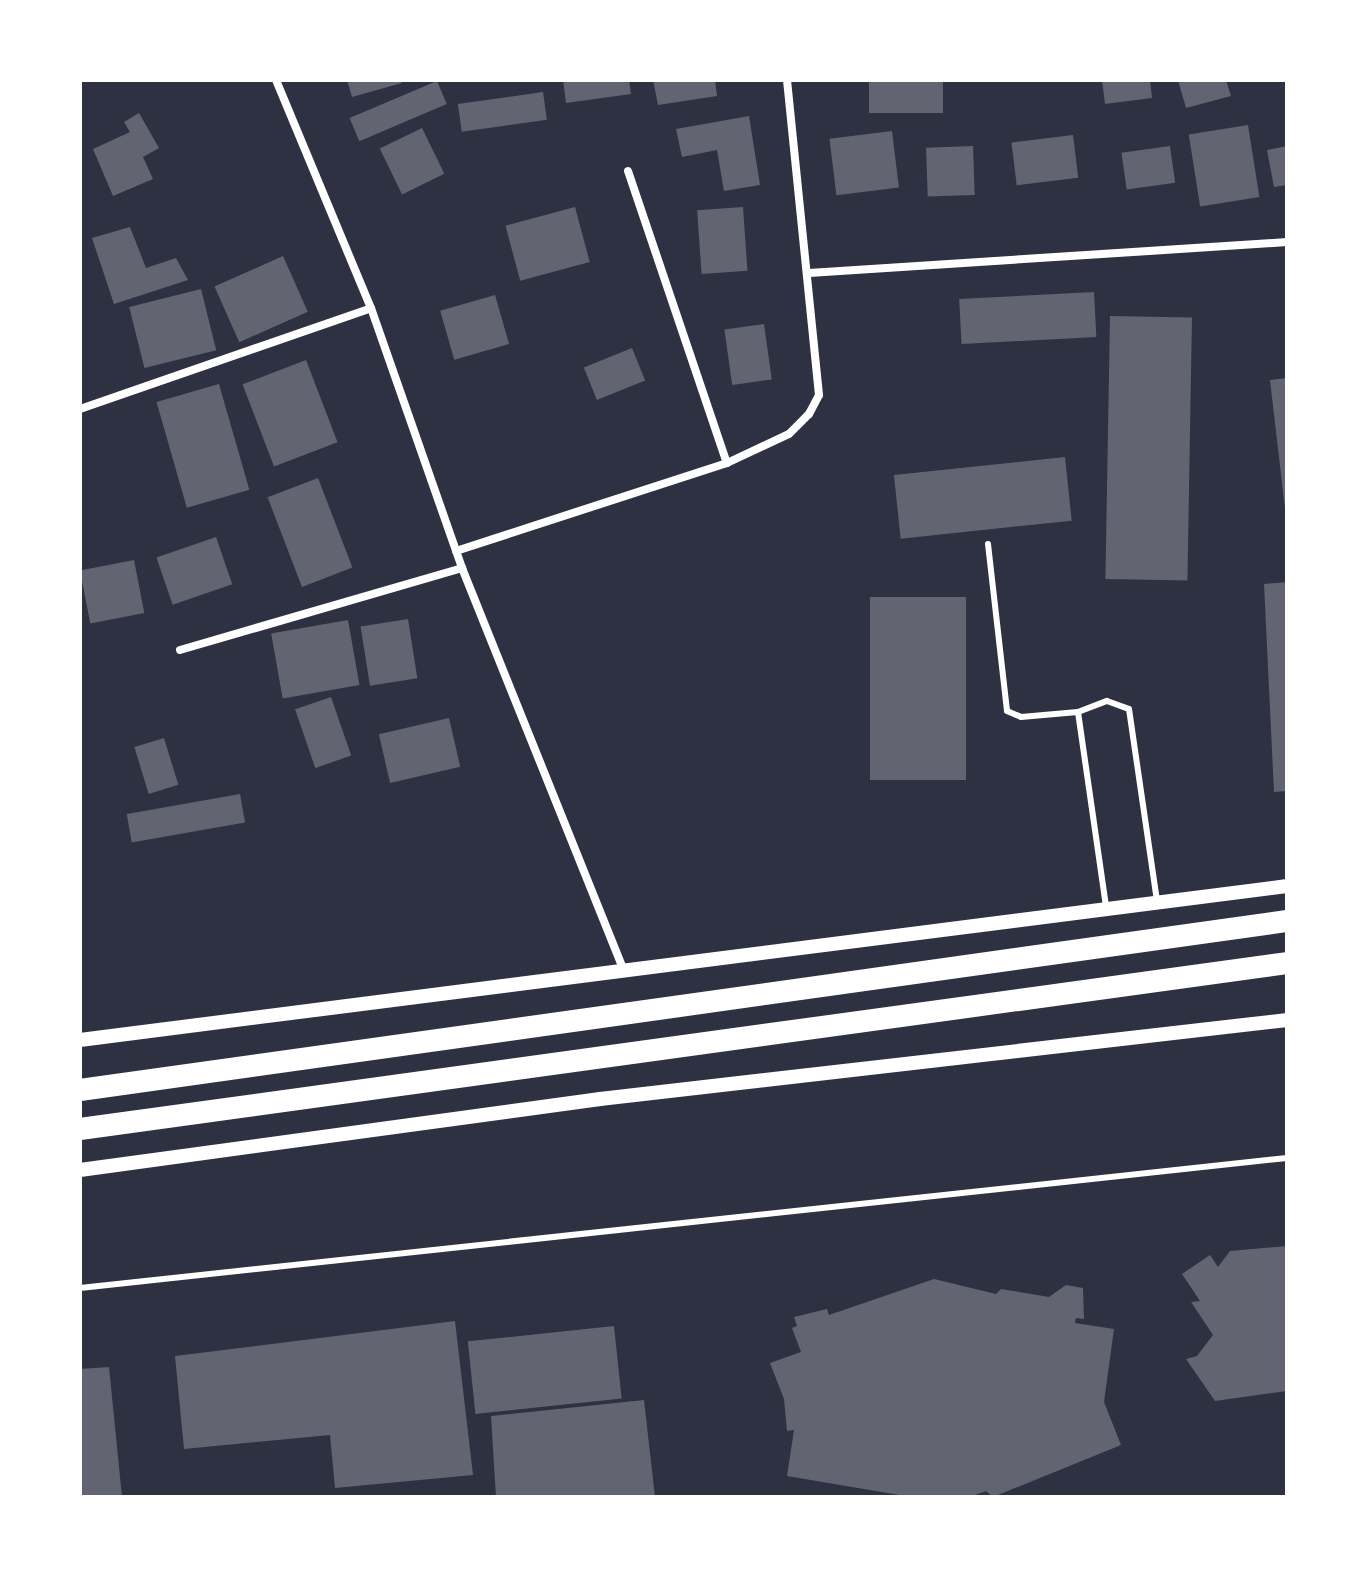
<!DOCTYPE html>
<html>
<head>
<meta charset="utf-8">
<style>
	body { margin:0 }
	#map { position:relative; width:1367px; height:1577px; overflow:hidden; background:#2d3142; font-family:Barlow,sans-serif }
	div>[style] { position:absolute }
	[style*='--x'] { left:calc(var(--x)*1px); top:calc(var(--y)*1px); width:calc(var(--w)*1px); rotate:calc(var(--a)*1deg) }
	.building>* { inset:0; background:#626471; transform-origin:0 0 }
	.service>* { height:6px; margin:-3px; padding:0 3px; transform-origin:3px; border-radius:3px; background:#fff }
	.minor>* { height:8px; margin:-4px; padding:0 4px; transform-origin:4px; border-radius:4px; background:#fff }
	.tertiary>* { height:14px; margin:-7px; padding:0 7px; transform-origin:7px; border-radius:7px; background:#fff }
	.trunk>* { height:22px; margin:-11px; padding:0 11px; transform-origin:11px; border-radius:11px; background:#fff }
	span { translate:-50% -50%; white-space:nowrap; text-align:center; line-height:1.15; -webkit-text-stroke:8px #fff; paint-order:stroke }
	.frame { position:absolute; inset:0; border:82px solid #fff; pointer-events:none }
</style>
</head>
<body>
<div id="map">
	<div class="building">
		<i style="clip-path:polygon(347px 80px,401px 80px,402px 83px,352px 97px)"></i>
		<i style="clip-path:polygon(563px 80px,629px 80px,631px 94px,566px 103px)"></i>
		<i style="clip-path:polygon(653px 80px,715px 80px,717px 96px,658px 105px)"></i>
		<i style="left:869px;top:80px;width:74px;height:33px"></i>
		<i style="clip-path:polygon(1102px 80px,1150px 80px,1152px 98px,1105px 104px)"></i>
		<i style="clip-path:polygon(1178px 80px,1226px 80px,1231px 96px,1186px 108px)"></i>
		<i style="left:437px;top:81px;width:25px;height:95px;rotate:67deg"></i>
		<i style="left:543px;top:92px;width:28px;height:86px;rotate:82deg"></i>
		<i style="clip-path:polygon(139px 113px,159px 148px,143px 157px,153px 179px,113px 196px,93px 149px,130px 132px,124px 122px)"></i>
		<i style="clip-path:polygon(749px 116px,760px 185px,724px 191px,717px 150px,682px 157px,676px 129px)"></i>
		<i style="left:1248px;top:125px;width:73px;height:60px;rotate:81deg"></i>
		<i style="left:422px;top:128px;width:51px;height:47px;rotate:64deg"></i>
		<i style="left:892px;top:131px;width:57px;height:63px;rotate:83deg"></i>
		<i style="left:1073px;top:135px;width:43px;height:62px;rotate:83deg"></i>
		<i style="left:973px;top:146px;width:49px;height:47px;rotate:88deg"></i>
		<i style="left:1170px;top:146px;width:37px;height:49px;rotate:82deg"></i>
		<i style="clip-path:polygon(1287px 146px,1287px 185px,1274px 187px,1267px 150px)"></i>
		<i style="left:575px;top:207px;width:57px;height:72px;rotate:75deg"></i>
		<i style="left:743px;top:207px;width:64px;height:46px;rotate:86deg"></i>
		<i style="clip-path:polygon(130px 227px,146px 268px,176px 258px,188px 280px,114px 304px,92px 238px)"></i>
		<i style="left:283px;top:256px;width:61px;height:75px;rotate:66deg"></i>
		<i style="left:201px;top:289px;width:63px;height:74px;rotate:76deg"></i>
		<i style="left:1094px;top:292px;width:45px;height:135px;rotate:87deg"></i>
		<i style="left:495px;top:295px;width:51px;height:57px;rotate:74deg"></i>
		<i style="left:1110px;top:316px;width:82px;height:263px;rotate:1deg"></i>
		<i style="left:764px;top:324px;width:56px;height:40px;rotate:82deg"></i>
		<i style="left:632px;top:348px;width:35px;height:52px;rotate:68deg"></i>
		<i style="left:306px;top:360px;width:88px;height:68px;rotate:69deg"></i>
		<i style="clip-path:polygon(1287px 378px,1287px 508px,1285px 509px,1270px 380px)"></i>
		<i style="left:219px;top:384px;width:110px;height:65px;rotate:74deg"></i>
		<i style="left:1065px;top:457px;width:64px;height:172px;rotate:84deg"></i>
		<i style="left:318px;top:478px;width:96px;height:54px;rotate:69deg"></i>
		<i style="left:216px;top:537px;width:50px;height:63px;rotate:71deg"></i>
		<i style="left:134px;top:560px;width:54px;height:55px;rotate:79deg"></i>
		<i style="clip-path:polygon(1287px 582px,1287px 791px,1274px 792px,1264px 584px)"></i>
		<i style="left:870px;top:597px;width:96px;height:183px"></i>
		<i style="left:408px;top:619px;width:60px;height:48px;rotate:81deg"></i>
		<i style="left:348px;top:620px;width:66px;height:78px;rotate:80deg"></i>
		<i style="left:331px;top:697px;width:62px;height:38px;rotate:71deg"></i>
		<i style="left:449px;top:718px;width:50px;height:72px;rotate:77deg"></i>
		<i style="left:164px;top:738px;width:49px;height:31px;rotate:73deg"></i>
		<i style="left:240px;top:794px;width:29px;height:115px;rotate:80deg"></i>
		<i style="clip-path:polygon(1287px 1246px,1287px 1391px,1215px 1401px,1186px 1359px,1197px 1356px,1213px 1335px,1191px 1302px,1200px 1301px,1182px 1274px,1210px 1255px,1218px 1267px,1230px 1251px)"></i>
		<i style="clip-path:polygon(934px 1279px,996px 1294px,1001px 1289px,1049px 1297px,1066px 1285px,1083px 1288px,1084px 1319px,1076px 1318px,1075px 1323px,1114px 1329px,1104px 1402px,1121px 1445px,993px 1497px,986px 1491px,970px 1497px,911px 1497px,787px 1476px,794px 1430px,787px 1431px,784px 1399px,770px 1363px,801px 1352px,792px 1328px,797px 1326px,794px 1317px,827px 1309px,829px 1315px)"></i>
		<i style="clip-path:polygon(455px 1321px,473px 1475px,335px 1488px,330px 1435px,184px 1449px,175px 1356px)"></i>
		<i style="left:614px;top:1326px;width:73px;height:147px;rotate:84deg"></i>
		<i style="clip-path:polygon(109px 1367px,122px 1497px,80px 1497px,80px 1369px)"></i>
		<i style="clip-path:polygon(644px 1400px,655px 1497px,496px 1497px,491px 1416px)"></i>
	</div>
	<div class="service">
		<i style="--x:988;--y:544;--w:168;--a:83.5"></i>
		<i style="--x:1007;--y:711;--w:15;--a:23"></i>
		<i style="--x:1021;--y:717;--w:57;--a:-5"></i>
		<i style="--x:1078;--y:712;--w:31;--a:-21"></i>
		<i style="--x:1107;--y:701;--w:23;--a:20"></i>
		<i style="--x:1129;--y:709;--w:195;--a:81.7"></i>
		<i style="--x:1078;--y:712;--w:197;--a:81.8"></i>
		<i style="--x:80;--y:1288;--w:1214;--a:-6.15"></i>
	</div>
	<div class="minor">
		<i style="--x:276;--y:80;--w:247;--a:67.4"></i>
		<i style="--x:371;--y:308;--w:275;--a:70.7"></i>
		<i style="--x:462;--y:568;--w:430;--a:68.1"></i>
		<i style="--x:628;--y:171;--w:308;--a:71.3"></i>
		<i style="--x:809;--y:273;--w:479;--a:-3.7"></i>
		<i style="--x:80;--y:409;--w:308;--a:-19.1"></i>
		<i style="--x:456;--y:551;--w:285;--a:-18"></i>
		<i style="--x:727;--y:463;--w:68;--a:-25.1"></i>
		<i style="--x:789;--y:434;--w:28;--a:-45"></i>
		<i style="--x:809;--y:414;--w:21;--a:-62"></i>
		<i style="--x:819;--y:395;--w:317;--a:-95.8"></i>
		<i style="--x:180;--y:650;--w:294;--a:-16.2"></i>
	</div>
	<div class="tertiary">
		<i style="--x:80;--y:1040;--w:1217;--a:-7.27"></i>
		<i style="--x:80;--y:1170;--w:525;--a:-7.77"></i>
		<i style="--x:600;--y:1099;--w:692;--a:-6.56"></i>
	</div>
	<div class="trunk">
		<i style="--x:80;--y:1090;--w:1219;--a:-7.97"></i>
		<i style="--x:80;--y:1129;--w:1218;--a:-7.83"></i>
	</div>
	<div class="frame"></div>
</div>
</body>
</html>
